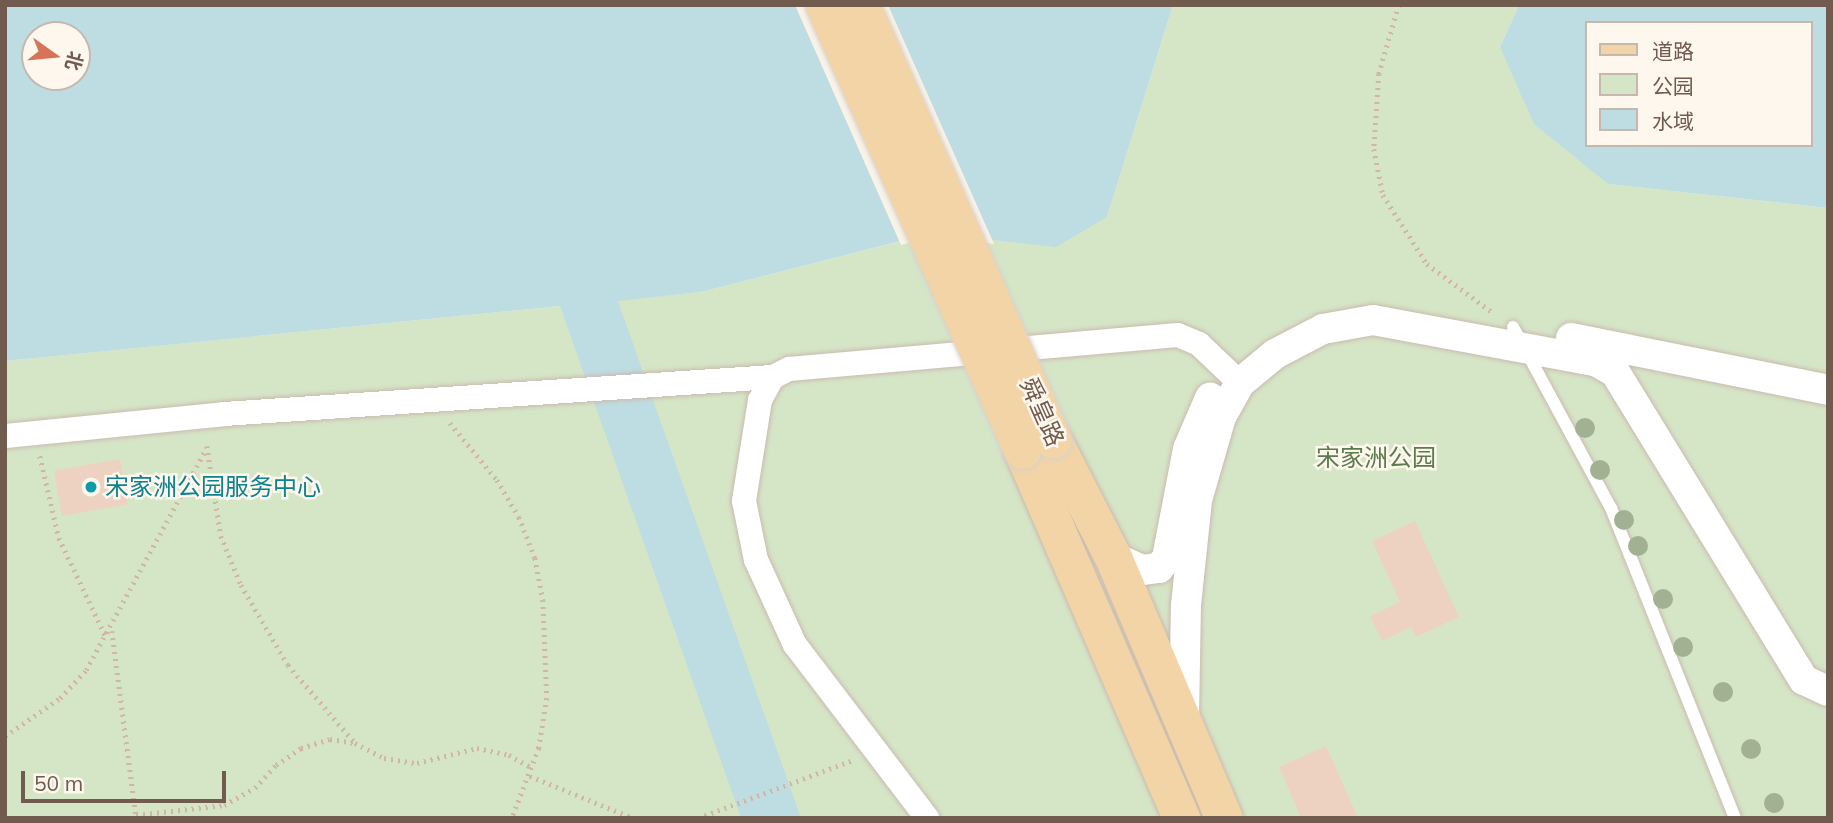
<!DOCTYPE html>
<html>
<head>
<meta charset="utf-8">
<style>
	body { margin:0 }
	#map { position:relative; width:1833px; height:823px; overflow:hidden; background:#faf3e8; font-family:Mulish,"Noto Sans SC",sans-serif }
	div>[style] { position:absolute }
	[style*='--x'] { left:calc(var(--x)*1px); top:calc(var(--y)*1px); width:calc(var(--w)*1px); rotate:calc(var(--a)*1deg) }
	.green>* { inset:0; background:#d5e6c7 }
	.water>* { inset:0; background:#bedde2 }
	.pier>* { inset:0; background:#faf3e8 }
	.building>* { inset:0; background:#edd2c2; transform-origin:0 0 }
	.path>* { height:4.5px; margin-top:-2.25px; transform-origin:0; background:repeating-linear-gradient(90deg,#d2b5a5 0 2px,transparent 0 7px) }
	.roads { filter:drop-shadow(0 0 2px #cbbaaf) drop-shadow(0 0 2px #cbbaaf) }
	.service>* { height:12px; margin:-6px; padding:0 6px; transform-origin:6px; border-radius:6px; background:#fff }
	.minor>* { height:24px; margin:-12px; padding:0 12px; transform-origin:12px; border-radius:12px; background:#fff }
	.tertiary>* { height:30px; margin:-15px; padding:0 15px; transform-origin:15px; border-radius:15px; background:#fff }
	.primary>* { height:37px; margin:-18.5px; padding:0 18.5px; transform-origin:18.5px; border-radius:18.5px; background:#f2d4a7 }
	.bridges { filter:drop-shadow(0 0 2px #d7d1cd) drop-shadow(0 0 2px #d7d1cd) }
	.primary-bridge>* { height:37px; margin:-18.5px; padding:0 18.5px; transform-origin:18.5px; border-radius:18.5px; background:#f2d4a7 }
	.trees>* { width:20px; height:20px; margin:-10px; border-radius:50%; background:#a2b192 }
	.dots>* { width:19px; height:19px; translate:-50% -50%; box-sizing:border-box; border:4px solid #fdf7ee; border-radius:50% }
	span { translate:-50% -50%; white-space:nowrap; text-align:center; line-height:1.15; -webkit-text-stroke:5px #fdf7ee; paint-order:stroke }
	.street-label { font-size:24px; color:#715a4e }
	.park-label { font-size:24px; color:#5a7b4b }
	.culture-label { font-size:24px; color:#0d838f }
	.left { translate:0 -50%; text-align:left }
	.frame { position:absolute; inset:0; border:7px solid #715a4e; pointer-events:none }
	.legend { position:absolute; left:1585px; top:21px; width:228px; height:126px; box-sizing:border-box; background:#fdf7ee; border:2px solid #c5b8ae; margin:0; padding:9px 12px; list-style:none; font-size:21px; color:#715a4e }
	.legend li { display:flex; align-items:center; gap:14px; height:35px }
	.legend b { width:35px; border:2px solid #c5b8ae }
	.north { position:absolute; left:21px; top:21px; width:70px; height:70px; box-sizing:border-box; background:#fdf7ee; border:2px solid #c5b8ae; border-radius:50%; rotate:105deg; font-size:19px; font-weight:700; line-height:28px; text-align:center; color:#715a4e }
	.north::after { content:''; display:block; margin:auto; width:24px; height:32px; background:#d77359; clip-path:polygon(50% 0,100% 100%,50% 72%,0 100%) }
	.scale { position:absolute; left:21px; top:771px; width:205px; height:32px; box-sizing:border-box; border:4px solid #715a4e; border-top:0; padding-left:9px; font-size:21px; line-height:24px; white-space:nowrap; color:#715a4e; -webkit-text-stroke:5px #fdf7ee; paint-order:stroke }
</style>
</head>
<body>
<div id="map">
	<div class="green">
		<i style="clip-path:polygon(1173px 5px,1519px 5px,1500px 47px,1608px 184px,1828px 208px,1828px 818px,5px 818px,5px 361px,701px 292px,933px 233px,1107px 217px)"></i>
	</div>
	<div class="water">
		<i style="clip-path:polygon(evenodd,5px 5px,1173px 5px,1107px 217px,1056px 247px,932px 233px,701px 292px,618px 301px,801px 818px,741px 818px,560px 306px,5px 361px,5px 5px,35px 35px,77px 35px,77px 77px,35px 77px,35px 35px)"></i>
		<i style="clip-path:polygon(evenodd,1519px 5px,1828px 5px,1828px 208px,1608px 184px,1534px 124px,1500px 47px,1519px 5px,1586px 23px,1810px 23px,1810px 145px,1586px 145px,1586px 23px)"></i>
	</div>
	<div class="pier">
		<i style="clip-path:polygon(795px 5px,888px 5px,994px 244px,933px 237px,901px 245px)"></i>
	</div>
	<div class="building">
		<i style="left:120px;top:459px;width:46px;height:67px;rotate:80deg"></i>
		<i style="clip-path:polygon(1415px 521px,1459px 617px,1416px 637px,1411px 627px,1382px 641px,1370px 616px,1400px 602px,1372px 541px)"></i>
		<i style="clip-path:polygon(1326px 746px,1358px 818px,1301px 818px,1279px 767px)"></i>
	</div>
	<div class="path">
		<i style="--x:1399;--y:5;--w:72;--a:106.2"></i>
		<i style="--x:1379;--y:74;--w:75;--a:93.8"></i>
		<i style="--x:1374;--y:149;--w:47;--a:78.9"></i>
		<i style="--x:1383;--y:195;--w:82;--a:57.5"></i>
		<i style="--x:1427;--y:264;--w:81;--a:36.4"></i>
		<i style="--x:450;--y:423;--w:74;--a:50.5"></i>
		<i style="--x:497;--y:480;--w:43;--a:59.3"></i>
		<i style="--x:519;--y:517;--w:44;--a:68.7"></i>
		<i style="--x:535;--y:558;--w:43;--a:79.2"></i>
		<i style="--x:543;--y:600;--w:98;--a:87.7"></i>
		<i style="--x:547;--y:698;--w:51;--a:99.1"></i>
		<i style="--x:539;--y:748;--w:75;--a:111.1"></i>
		<i style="--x:207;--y:446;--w:91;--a:81.2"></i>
		<i style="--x:221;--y:536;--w:53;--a:67.8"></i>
		<i style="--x:241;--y:585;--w:93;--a:59.6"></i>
		<i style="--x:288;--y:665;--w:103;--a:49.3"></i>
		<i style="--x:355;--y:743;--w:33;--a:27"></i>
		<i style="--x:384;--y:758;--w:33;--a:9"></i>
		<i style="--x:417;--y:763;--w:62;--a:-14"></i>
		<i style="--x:477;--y:748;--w:33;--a:12"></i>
		<i style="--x:509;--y:755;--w:26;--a:29"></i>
		<i style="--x:40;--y:456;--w:84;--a:77"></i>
		<i style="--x:59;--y:538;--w:110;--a:64.6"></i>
		<i style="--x:112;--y:631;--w:188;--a:82.6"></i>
		<i style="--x:5;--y:736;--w:67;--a:-34.6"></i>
		<i style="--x:60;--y:698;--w:38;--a:-47"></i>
		<i style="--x:86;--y:670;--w:251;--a:-61.5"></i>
		<i style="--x:530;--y:776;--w:111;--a:22.2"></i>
		<i style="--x:136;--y:815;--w:89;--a:-6.5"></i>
		<i style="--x:224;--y:805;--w:35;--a:-29"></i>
		<i style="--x:255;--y:788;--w:31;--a:-48"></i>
		<i style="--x:276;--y:765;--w:30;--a:-34"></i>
		<i style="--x:301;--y:748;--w:30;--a:-17"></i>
		<i style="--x:330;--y:739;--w:25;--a:9"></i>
		<i style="--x:698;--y:818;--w:165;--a:-20.5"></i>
	</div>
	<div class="roads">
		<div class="service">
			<i style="--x:1513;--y:327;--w:206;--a:61.6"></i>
			<i style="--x:1611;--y:508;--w:334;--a:68.2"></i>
		</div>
		<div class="minor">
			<i style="--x:5;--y:436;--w:220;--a:-5.7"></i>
			<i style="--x:224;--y:414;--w:550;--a:-3.86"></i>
			<i style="--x:927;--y:818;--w:218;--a:-127.3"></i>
			<i style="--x:795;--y:645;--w:94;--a:-114.6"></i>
			<i style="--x:756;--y:560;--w:60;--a:-101.5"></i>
			<i style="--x:744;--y:501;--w:102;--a:-81"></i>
			<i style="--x:760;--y:400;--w:26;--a:-61"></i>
			<i style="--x:773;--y:377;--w:18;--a:-27"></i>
			<i style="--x:789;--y:369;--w:390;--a:-5"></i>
			<i style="--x:1178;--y:335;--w:23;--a:23"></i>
			<i style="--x:1199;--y:344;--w:57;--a:43.6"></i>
		</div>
		<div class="tertiary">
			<i style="--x:1571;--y:338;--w:262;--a:11.4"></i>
			<i style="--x:1113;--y:557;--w:32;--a:24"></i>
			<i style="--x:1142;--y:570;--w:17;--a:-7"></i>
			<i style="--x:1159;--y:568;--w:13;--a:-51"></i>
			<i style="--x:1167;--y:558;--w:111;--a:-79.1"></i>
			<i style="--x:1188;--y:449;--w:56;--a:-66.7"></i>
			<i style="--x:1184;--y:717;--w:112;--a:-89"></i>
			<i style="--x:1186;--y:605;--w:106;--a:-84"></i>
			<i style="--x:1197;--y:500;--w:86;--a:-73.9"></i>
			<i style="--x:1221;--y:417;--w:39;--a:-61"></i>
			<i style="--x:1240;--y:383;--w:45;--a:-39.6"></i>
			<i style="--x:1275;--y:354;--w:54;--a:-27.5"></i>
			<i style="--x:1323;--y:329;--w:51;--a:-10.2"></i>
			<i style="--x:1373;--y:320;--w:226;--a:10.5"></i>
			<i style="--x:1595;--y:361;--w:23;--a:29"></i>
			<i style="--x:1615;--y:372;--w:361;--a:58.5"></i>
			<i style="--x:1804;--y:680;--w:26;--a:25"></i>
		</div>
		<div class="primary">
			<i style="--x:1053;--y:440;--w:131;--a:62.9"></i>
			<i style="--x:1113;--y:557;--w:284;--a:67"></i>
			<i style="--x:1022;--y:450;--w:401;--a:66.6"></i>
		</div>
	</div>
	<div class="bridges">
		<div class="primary-bridge">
			<i style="--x:824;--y:5;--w:487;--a:66"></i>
			<i style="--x:861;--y:5;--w:475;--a:66.2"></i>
		</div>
	</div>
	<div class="trees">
		<i style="left:1585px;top:428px"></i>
		<i style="left:1600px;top:470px"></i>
		<i style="left:1624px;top:520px"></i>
		<i style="left:1638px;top:546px"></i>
		<i style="left:1663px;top:599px"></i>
		<i style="left:1683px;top:647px"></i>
		<i style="left:1723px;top:692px"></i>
		<i style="left:1751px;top:749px"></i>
		<i style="left:1774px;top:803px"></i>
	</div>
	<div class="dots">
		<i style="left:91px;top:487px;background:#0f9aa8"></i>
	</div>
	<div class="street-label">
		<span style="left:1042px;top:412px;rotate:66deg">舜皇路</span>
	</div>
	<div class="park-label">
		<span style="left:1376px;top:458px">宋家洲公园</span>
	</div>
	<div class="culture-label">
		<span class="left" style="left:105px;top:487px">宋家洲公园服务中心</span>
	</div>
	<div class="frame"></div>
	<ul class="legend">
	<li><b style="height:9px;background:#f2d4a7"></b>道路</li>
	<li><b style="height:19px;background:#d5e6c7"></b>公园</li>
	<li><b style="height:19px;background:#bedde2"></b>水域</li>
	</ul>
	<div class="north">北</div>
	<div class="scale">50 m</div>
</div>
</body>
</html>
